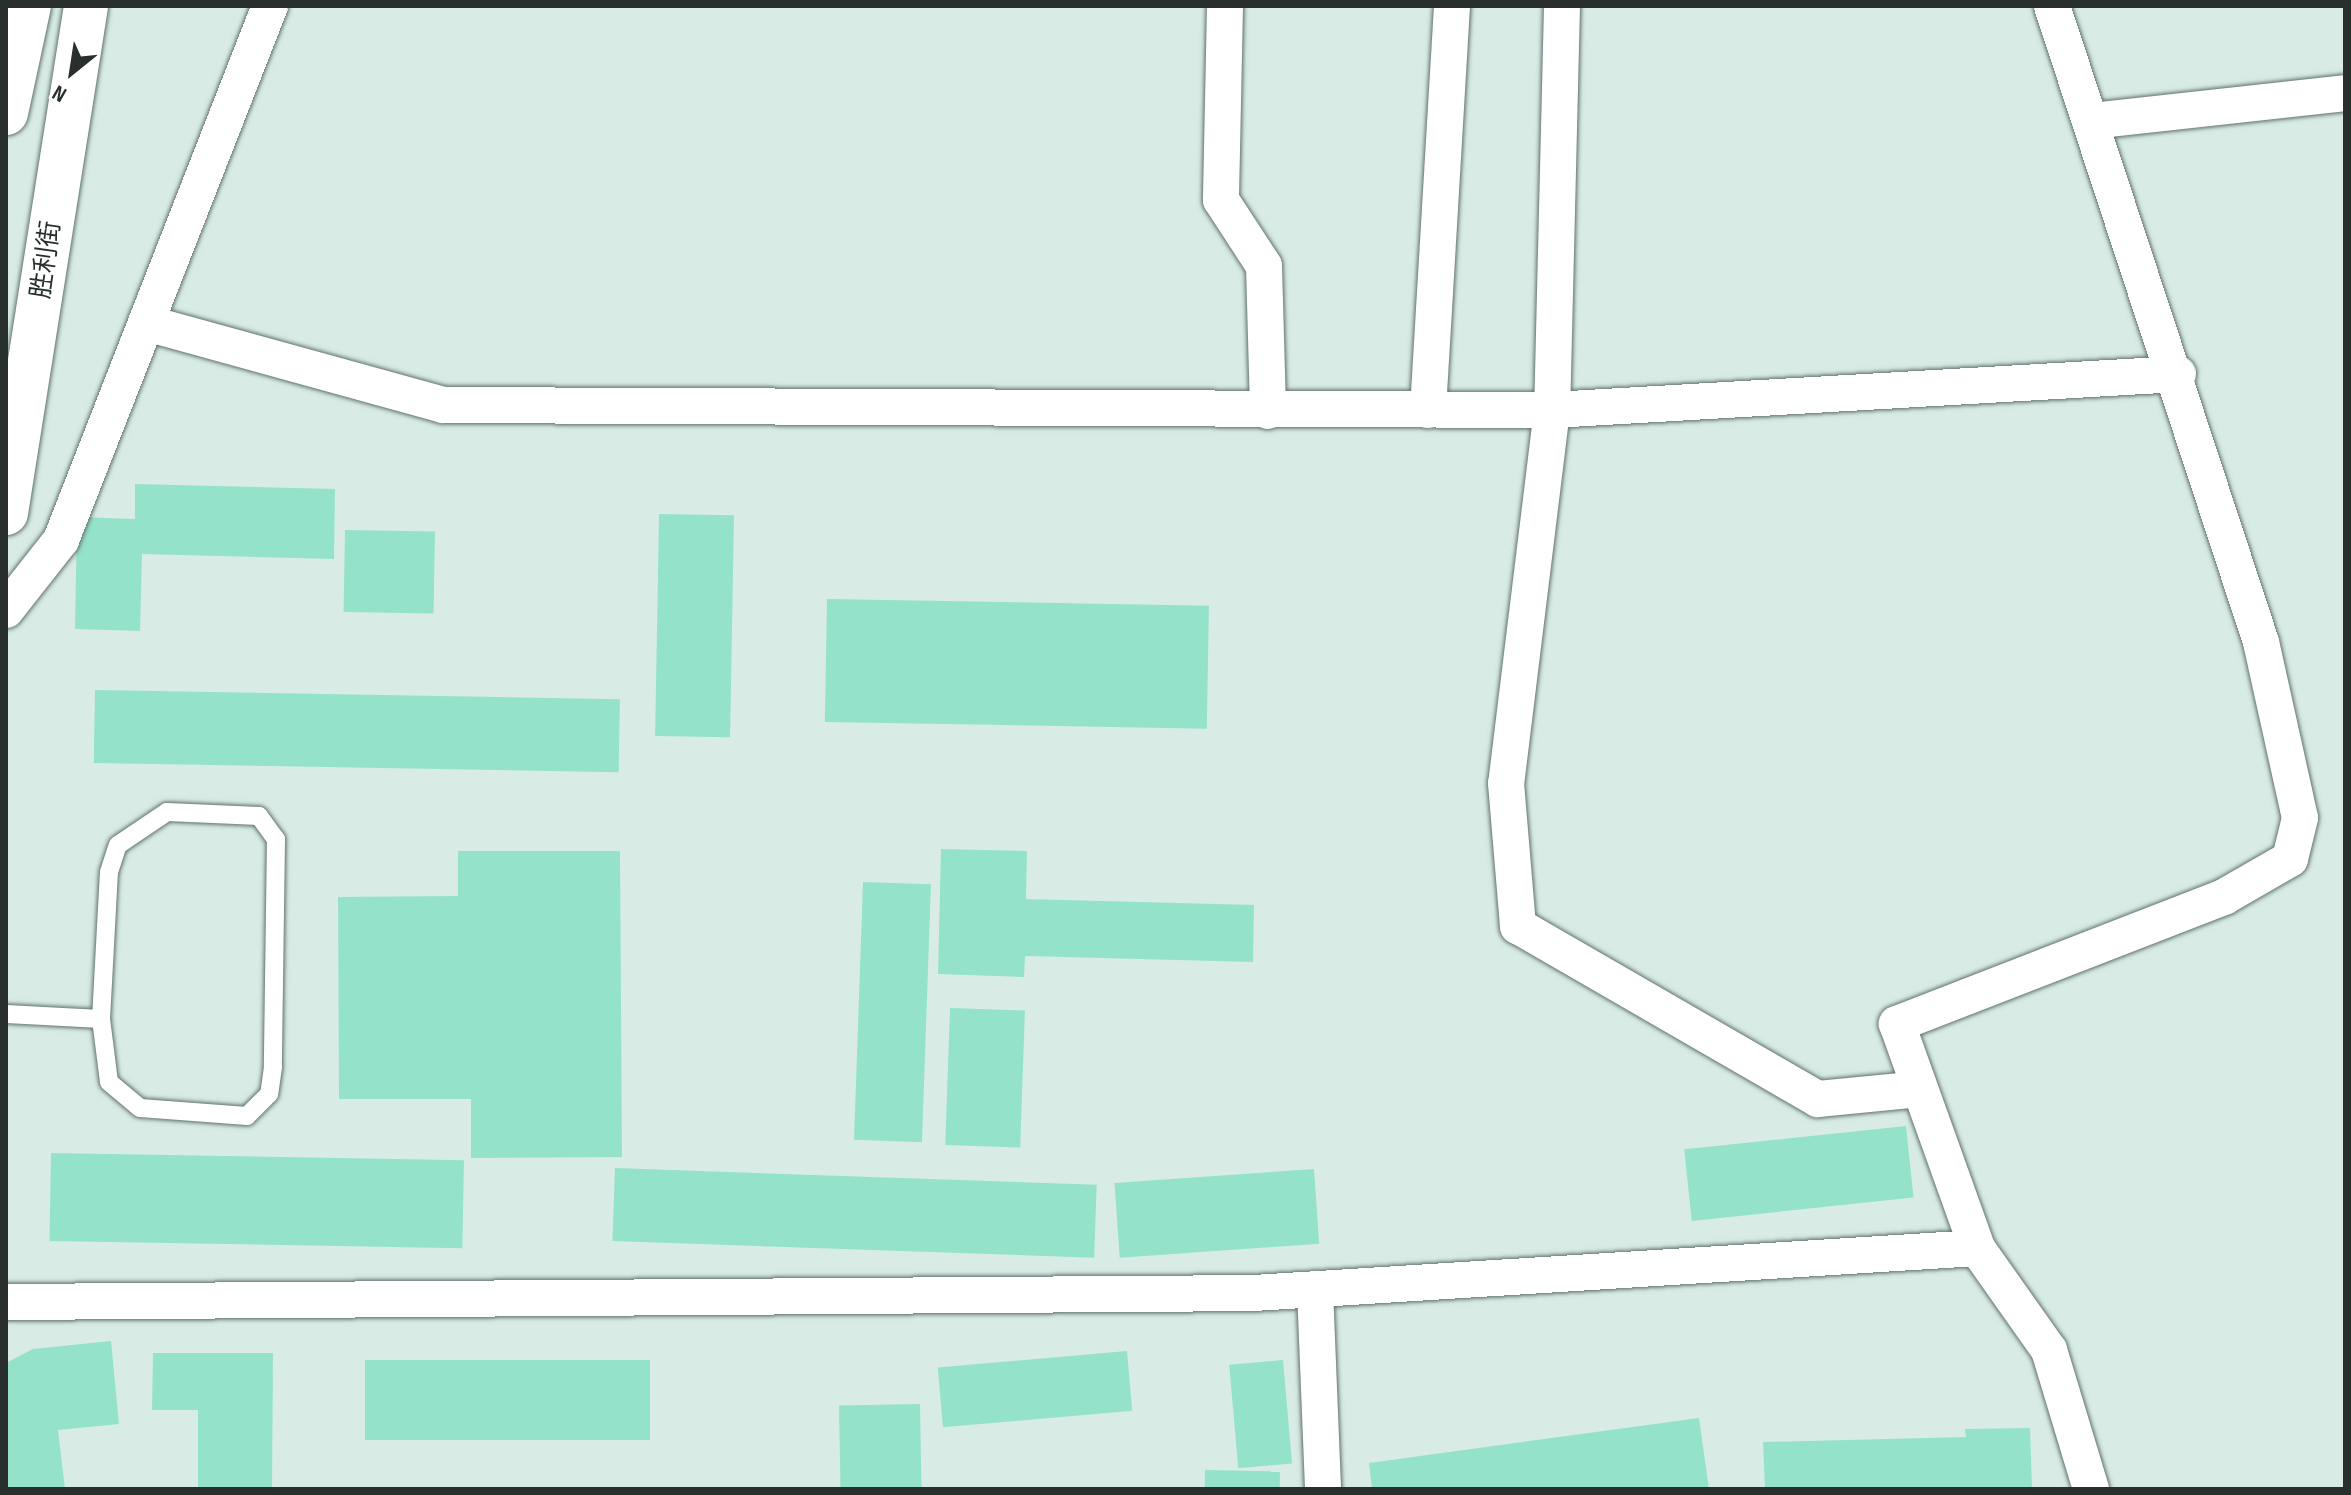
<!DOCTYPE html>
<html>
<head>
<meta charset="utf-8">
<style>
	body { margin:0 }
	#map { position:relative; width:2351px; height:1495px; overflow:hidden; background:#d8ece5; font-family:"Sofia Sans Condensed","Noto Sans SC",sans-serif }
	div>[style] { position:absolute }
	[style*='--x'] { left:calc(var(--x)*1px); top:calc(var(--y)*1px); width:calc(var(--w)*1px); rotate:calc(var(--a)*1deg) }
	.building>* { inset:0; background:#95e2ca; transform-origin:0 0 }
	.roads { filter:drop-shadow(0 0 2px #60726c) drop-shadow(0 0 2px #60726c) }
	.service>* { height:18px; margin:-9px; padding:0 9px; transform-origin:9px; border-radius:9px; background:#fff }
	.minor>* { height:36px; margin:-18px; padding:0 18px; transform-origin:18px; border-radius:18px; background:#fff }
	.tertiary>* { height:44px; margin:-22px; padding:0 22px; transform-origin:22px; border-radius:22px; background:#fff }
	span { translate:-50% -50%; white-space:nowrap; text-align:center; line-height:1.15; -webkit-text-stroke:7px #fff; paint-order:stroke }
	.street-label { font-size:26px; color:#282f2d }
	.frame { position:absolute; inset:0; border:8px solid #282f2d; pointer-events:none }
	.north { position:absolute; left:32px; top:32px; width:80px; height:80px; -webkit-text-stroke:6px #fff; paint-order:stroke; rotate:210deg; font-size:22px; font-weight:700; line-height:32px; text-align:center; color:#282f2d }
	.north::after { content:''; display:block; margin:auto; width:28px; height:36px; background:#282f2d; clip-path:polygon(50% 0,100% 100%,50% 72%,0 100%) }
</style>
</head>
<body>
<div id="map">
	<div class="building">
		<i style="clip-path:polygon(135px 484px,335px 489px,334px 559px,142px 554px,140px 631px,75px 629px,77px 517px,135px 519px)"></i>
		<i style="left:659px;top:514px;width:75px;height:222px;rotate:1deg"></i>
		<i style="left:345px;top:530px;width:90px;height:82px;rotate:1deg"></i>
		<i style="left:827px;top:599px;width:382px;height:123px;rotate:1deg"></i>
		<i style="left:95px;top:690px;width:525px;height:73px;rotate:1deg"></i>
		<i style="clip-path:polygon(941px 849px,1027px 851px,1026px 899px,1254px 905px,1253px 962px,1025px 956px,1024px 977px,938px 974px)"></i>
		<i style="clip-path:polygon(458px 851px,620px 851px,622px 1157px,471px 1158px,471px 1099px,339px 1099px,338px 897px,458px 896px)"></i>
		<i style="left:863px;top:882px;width:68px;height:258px;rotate:2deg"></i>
		<i style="left:950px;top:1008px;width:75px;height:137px;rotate:2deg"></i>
		<i style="left:1906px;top:1126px;width:72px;height:223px;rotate:84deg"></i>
		<i style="left:51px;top:1153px;width:413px;height:88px;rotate:1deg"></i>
		<i style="left:615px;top:1168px;width:482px;height:73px;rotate:2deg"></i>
		<i style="left:1314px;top:1169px;width:75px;height:200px;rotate:86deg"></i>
		<i style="clip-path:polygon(111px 1341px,119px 1424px,58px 1430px,65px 1489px,6px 1489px,6px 1363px,33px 1349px)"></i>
		<i style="left:1127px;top:1351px;width:60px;height:190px;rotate:85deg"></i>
		<i style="clip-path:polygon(153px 1353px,273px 1353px,272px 1489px,198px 1489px,198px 1410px,152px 1410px)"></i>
		<i style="left:365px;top:1360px;width:285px;height:80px"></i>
		<i style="left:1283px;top:1360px;width:104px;height:54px;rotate:85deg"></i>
		<i style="left:920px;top:1404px;width:85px;height:81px;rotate:89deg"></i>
		<i style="clip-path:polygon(1699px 1418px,1709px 1489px,1372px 1489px,1369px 1463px)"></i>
		<i style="clip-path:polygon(2030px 1428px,2032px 1489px,1765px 1489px,1763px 1442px,1966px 1437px,1965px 1429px)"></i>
		<i style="left:1205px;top:1470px;width:75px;height:19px;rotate:1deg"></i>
	</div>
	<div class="roads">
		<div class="service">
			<i style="--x:167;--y:812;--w:92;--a:2.5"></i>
			<i style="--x:259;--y:816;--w:29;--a:54"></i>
			<i style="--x:276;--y:839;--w:228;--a:90.8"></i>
			<i style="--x:273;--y:1067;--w:27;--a:98"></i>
			<i style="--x:269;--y:1094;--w:31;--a:135"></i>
			<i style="--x:247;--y:1116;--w:107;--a:-175.7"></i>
			<i style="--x:140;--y:1108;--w:40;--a:-140"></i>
			<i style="--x:109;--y:1082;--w:64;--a:-97.2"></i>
			<i style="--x:101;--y:1019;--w:147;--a:-86.9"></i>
			<i style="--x:109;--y:872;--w:28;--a:-72"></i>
			<i style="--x:118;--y:845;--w:59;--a:-34"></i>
			<i style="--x:6;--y:1014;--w:95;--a:3"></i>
		</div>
		<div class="minor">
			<i style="--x:1225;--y:6;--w:194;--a:91.2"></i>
			<i style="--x:1221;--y:200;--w:79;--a:56.9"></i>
			<i style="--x:1264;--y:266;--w:145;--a:88.4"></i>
			<i style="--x:1562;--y:6;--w:404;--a:91.4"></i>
			<i style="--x:1552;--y:410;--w:376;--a:97"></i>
			<i style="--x:1506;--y:783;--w:144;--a:85.2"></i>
			<i style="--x:1518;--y:926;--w:346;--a:30"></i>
			<i style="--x:1818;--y:1099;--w:102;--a:-5.6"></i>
			<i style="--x:2052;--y:6;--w:669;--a:71.81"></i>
			<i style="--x:2261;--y:642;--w:180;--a:77.5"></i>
			<i style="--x:2300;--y:818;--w:42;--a:103.7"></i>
			<i style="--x:2290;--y:859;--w:76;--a:150.1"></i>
			<i style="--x:2224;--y:897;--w:351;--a:158.8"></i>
			<i style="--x:1897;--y:1024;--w:238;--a:70.3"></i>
			<i style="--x:1977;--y:1248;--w:125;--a:54.8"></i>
			<i style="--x:2049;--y:1350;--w:145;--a:73.2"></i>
			<i style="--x:2092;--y:121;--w:255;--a:-6.3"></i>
			<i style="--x:146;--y:323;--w:308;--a:15.4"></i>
			<i style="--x:443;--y:405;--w:1109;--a:0.26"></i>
			<i style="--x:1552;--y:410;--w:627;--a:-3.29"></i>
			<i style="--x:1428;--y:410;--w:405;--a:-86.6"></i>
			<i style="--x:6;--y:610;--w:89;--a:-51.8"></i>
			<i style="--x:61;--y:540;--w:573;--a:-68.63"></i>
			<i style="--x:1315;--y:1289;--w:200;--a:87.7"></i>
			<i style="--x:6;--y:1302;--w:1248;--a:-0.41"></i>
			<i style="--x:1254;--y:1293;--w:724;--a:-3.56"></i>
		</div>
		<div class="tertiary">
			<i style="--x:6;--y:113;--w:109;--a:-77.9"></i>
			<i style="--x:6;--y:513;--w:513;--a:-81.03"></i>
		</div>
	</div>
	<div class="street-label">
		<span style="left:47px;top:260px;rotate:-82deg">胜利街</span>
	</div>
	<div class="frame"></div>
	<div class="north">N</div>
</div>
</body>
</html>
